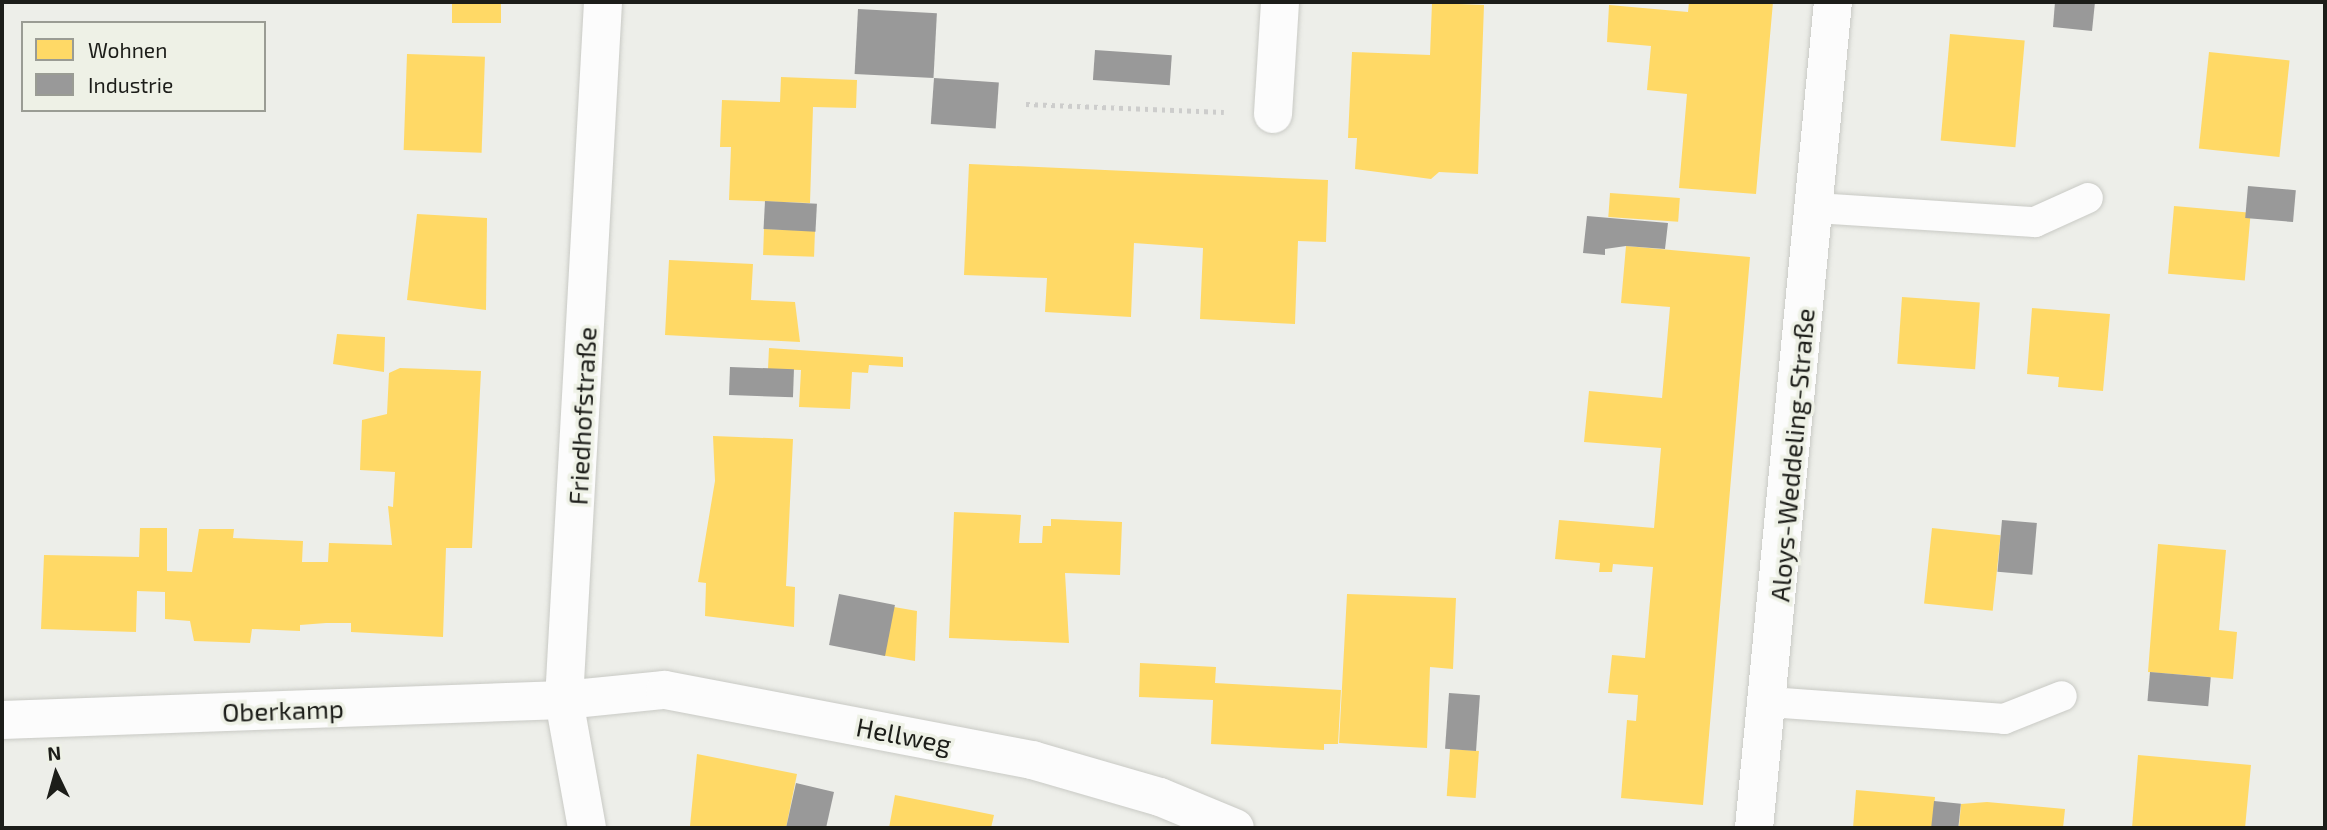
<!DOCTYPE html>
<html>
<head>
<meta charset="utf-8">
<style>
	body { margin:0 }
	#map { position:relative; width:2327px; height:830px; overflow:hidden; background:#edeee9; font-family:"Exo 2",sans-serif }
	div>[style] { position:absolute }
	[style*='--x'] { left:calc(var(--x)*1px); top:calc(var(--y)*1px); width:calc(var(--w)*1px); rotate:calc(var(--a)*1deg) }
	.homes>* { inset:0; background:#ffd966; transform-origin:0 0 }
	.industry>* { inset:0; background:#999; transform-origin:0 0 }
	.path>* { height:4.5px; margin-top:-2.25px; transform-origin:0; background:repeating-linear-gradient(90deg,#cdcdcc 0 3.5px,transparent 0 8.5px) }
	.roads { filter:drop-shadow(0 0 2px #c9cac5) drop-shadow(0 0 2px #c9cac5) }
	.service>* { height:30px; margin:-15px; padding:0 15px; transform-origin:15px; border-radius:15px; background:#fcfcfc }
	.minor>* { height:38px; margin:-19px; padding:0 19px; transform-origin:19px; border-radius:19px; background:#fcfcfc }
	span { translate:-50% -50%; white-space:nowrap; text-align:center; line-height:1.15; -webkit-text-stroke:7px #eef1e6; paint-order:stroke }
	.street-label { font-size:26px; color:#1c1d19 }
	.frame { position:absolute; inset:0; border:4px solid #1c1d19; pointer-events:none }
	.legend { position:absolute; left:21px; top:21px; width:245px; height:91px; box-sizing:border-box; background:#eef1e6; border:2px solid #9a9c94; margin:0; padding:9px 12px; list-style:none; font-size:21px; color:#1c1d19 }
	.legend li { display:flex; align-items:center; gap:14px; height:35px }
	.legend b { width:35px; border:2px solid #9a9c94 }
	.north { position:absolute; left:21px; top:739px; width:70px; height:70px; -webkit-text-stroke:5px #eef1e6; paint-order:stroke; rotate:355deg; font-size:19px; font-weight:700; line-height:28px; text-align:center; color:#1c1d19 }
	.north::after { content:''; display:block; margin:auto; width:24px; height:32px; background:#1c1d19; clip-path:polygon(50% 0,100% 100%,50% 72%,0 100%) }
</style>
</head>
<body>
<div id="map">
	<div class="homes">
		<i style="left:452px;top:2px;width:49px;height:21px"></i>
		<i style="clip-path:polygon(1689px 2px,1773px 2px,1756px 194px,1679px 188px,1687px 94px,1647px 90px,1651px 46px,1607px 42px,1609px 5px,1688px 12px)"></i>
		<i style="clip-path:polygon(1432px 3px,1484px 5px,1478px 174px,1439px 172px,1431px 179px,1355px 169px,1357px 138px,1348px 138px,1352px 52px,1430px 55px)"></i>
		<i style="left:1950px;top:34px;width:75px;height:107px;rotate:5deg"></i>
		<i style="left:2209px;top:52px;width:81px;height:97px;rotate:6deg"></i>
		<i style="left:407px;top:54px;width:78px;height:96px;rotate:2deg"></i>
		<i style="clip-path:polygon(781px 77px,857px 80px,856px 108px,813px 107px,810px 203px,729px 200px,731px 147px,720px 147px,722px 100px,780px 102px)"></i>
		<i style="clip-path:polygon(969px 164px,1328px 180px,1326px 242px,1298px 241px,1295px 324px,1200px 319px,1203px 248px,1134px 243px,1131px 317px,1045px 312px,1047px 278px,964px 275px)"></i>
		<i style="left:1610px;top:193px;width:70px;height:24px;rotate:4deg"></i>
		<i style="left:2174px;top:206px;width:77px;height:68px;rotate:5deg"></i>
		<i style="clip-path:polygon(417px 214px,487px 218px,486px 310px,407px 300px)"></i>
		<i style="left:764px;top:229px;width:51px;height:26px;rotate:2deg"></i>
		<i style="clip-path:polygon(1626px 246px,1750px 257px,1703px 805px,1621px 798px,1627px 720px,1636px 721px,1638px 695px,1608px 693px,1612px 655px,1645px 658px,1653px 567px,1613px 564px,1612px 572px,1599px 572px,1600px 563px,1555px 559px,1559px 520px,1654px 528px,1661px 448px,1584px 442px,1589px 391px,1662px 398px,1670px 307px,1621px 303px)"></i>
		<i style="clip-path:polygon(669px 260px,753px 264px,751px 300px,795px 302px,800px 342px,665px 335px)"></i>
		<i style="left:1902px;top:297px;width:78px;height:67px;rotate:4deg"></i>
		<i style="clip-path:polygon(2032px 308px,2110px 314px,2103px 391px,2058px 387px,2059px 377px,2027px 374px)"></i>
		<i style="clip-path:polygon(337px 334px,385px 337px,384px 372px,333px 364px)"></i>
		<i style="clip-path:polygon(769px 348px,903px 357px,903px 367px,869px 365px,868px 373px,852px 372px,850px 409px,799px 407px,801px 370px,768px 369px)"></i>
		<i style="clip-path:polygon(400px 368px,481px 371px,472px 548px,446px 548px,443px 637px,351px 632px,351px 623px,326px 623px,300px 625px,300px 631px,252px 629px,250px 643px,194px 641px,190px 621px,165px 619px,165px 592px,137px 591px,136px 632px,41px 629px,44px 555px,139px 557px,140px 528px,167px 528px,167px 571px,192px 572px,199px 529px,234px 529px,233px 538px,303px 541px,302px 562px,328px 562px,329px 543px,392px 545px,388px 506px,393px 507px,395px 472px,360px 470px,362px 420px,387px 414px,389px 373px)"></i>
		<i style="clip-path:polygon(713px 436px,793px 439px,786px 586px,795px 587px,794px 627px,705px 616px,706px 583px,698px 582px,715px 481px)"></i>
		<i style="clip-path:polygon(954px 512px,1021px 515px,1019px 543px,1042px 543px,1043px 526px,1051px 526px,1051px 519px,1122px 522px,1120px 575px,1065px 573px,1069px 643px,949px 638px)"></i>
		<i style="left:1932px;top:528px;width:69px;height:76px;rotate:6deg"></i>
		<i style="clip-path:polygon(2158px 544px,2226px 550px,2219px 630px,2237px 632px,2233px 679px,2148px 672px)"></i>
		<i style="clip-path:polygon(1347px 594px,1456px 598px,1453px 669px,1430px 667px,1427px 748px,1339px 743px)"></i>
		<i style="clip-path:polygon(894px 607px,917px 611px,915px 661px,881px 655px)"></i>
		<i style="clip-path:polygon(1140px 663px,1216px 667px,1215px 683px,1341px 690px,1338px 744px,1324px 744px,1324px 750px,1211px 744px,1213px 700px,1139px 697px)"></i>
		<i style="left:1450px;top:749px;width:29px;height:47px;rotate:4deg"></i>
		<i style="clip-path:polygon(697px 754px,797px 774px,786px 828px,690px 826px)"></i>
		<i style="clip-path:polygon(2138px 755px,2251px 765px,2245px 828px,2132px 828px)"></i>
		<i style="clip-path:polygon(1856px 790px,1935px 797px,1932px 828px,1853px 828px)"></i>
		<i style="clip-path:polygon(895px 795px,994px 815px,991px 828px,889px 828px)"></i>
		<i style="clip-path:polygon(1987px 802px,2065px 809px,2063px 828px,1959px 828px,1961px 804px)"></i>
	</div>
	<div class="industry">
		<i style="clip-path:polygon(2055px 2px,2095px 2px,2092px 31px,2053px 27px)"></i>
		<i style="left:858px;top:9px;width:79px;height:65px;rotate:3deg"></i>
		<i style="left:1095px;top:50px;width:77px;height:30px;rotate:4deg"></i>
		<i style="left:934px;top:78px;width:65px;height:46px;rotate:4deg"></i>
		<i style="left:2248px;top:186px;width:48px;height:32px;rotate:5deg"></i>
		<i style="left:765px;top:201px;width:52px;height:28px;rotate:3deg"></i>
		<i style="clip-path:polygon(1587px 216px,1668px 223px,1665px 249px,1626px 246px,1605px 249px,1605px 255px,1583px 253px)"></i>
		<i style="left:730px;top:367px;width:64px;height:28px;rotate:2deg"></i>
		<i style="left:2002px;top:520px;width:35px;height:52px;rotate:5deg"></i>
		<i style="left:839px;top:594px;width:57px;height:52px;rotate:11deg"></i>
		<i style="left:2150px;top:672px;width:61px;height:29px;rotate:5deg"></i>
		<i style="left:1449px;top:693px;width:31px;height:56px;rotate:4deg"></i>
		<i style="clip-path:polygon(796px 783px,834px 792px,826px 828px,786px 828px)"></i>
		<i style="left:1934px;top:801px;width:27px;height:27px;rotate:6deg"></i>
	</div>
	<div class="path">
		<i style="--x:1026;--y:104;--w:198;--a:2.3"></i>
	</div>
	<div class="roads">
		<div class="service">
			<i style="--x:1816;--y:208;--w:219;--a:3.7"></i>
			<i style="--x:2035;--y:222;--w:58;--a:-24.4"></i>
			<i style="--x:1769;--y:702;--w:236;--a:4.1"></i>
			<i style="--x:2004;--y:719;--w:62;--a:-21.6"></i>
		</div>
		<div class="minor">
			<i style="--x:1273;--y:114;--w:112;--a:-86.4"></i>
			<i style="--x:2;--y:720;--w:562;--a:-2.04"></i>
			<i style="--x:564;--y:700;--w:101;--a:-5.7"></i>
			<i style="--x:665;--y:690;--w:374;--a:10.8"></i>
			<i style="--x:1032;--y:760;--w:133;--a:16.1"></i>
			<i style="--x:1160;--y:797;--w:81;--a:22.5"></i>
			<i style="--x:587;--y:828;--w:130;--a:-100.2"></i>
			<i style="--x:564;--y:700;--w:699;--a:-86.8"></i>
			<i style="--x:1754;--y:828;--w:830;--a:-84.54"></i>
		</div>
	</div>
	<div class="street-label">
		<span style="left:582px;top:416px;rotate:-87deg">Friedhofstraße</span>
		<span style="left:1792px;top:455px;rotate:-85deg">Aloys-Weddeling-Straße</span>
		<span style="left:283px;top:710px;rotate:-2deg">Oberkamp</span>
		<span style="left:904px;top:735px;rotate:11deg">Hellweg</span>
	</div>
	<div class="frame"></div>
	<ul class="legend">
	<li><b style="height:19px;background:#ffd966"></b>Wohnen</li>
	<li><b style="height:19px;background:#999"></b>Industrie</li>
	</ul>
	<div class="north">N</div>
</div>
</body>
</html>
